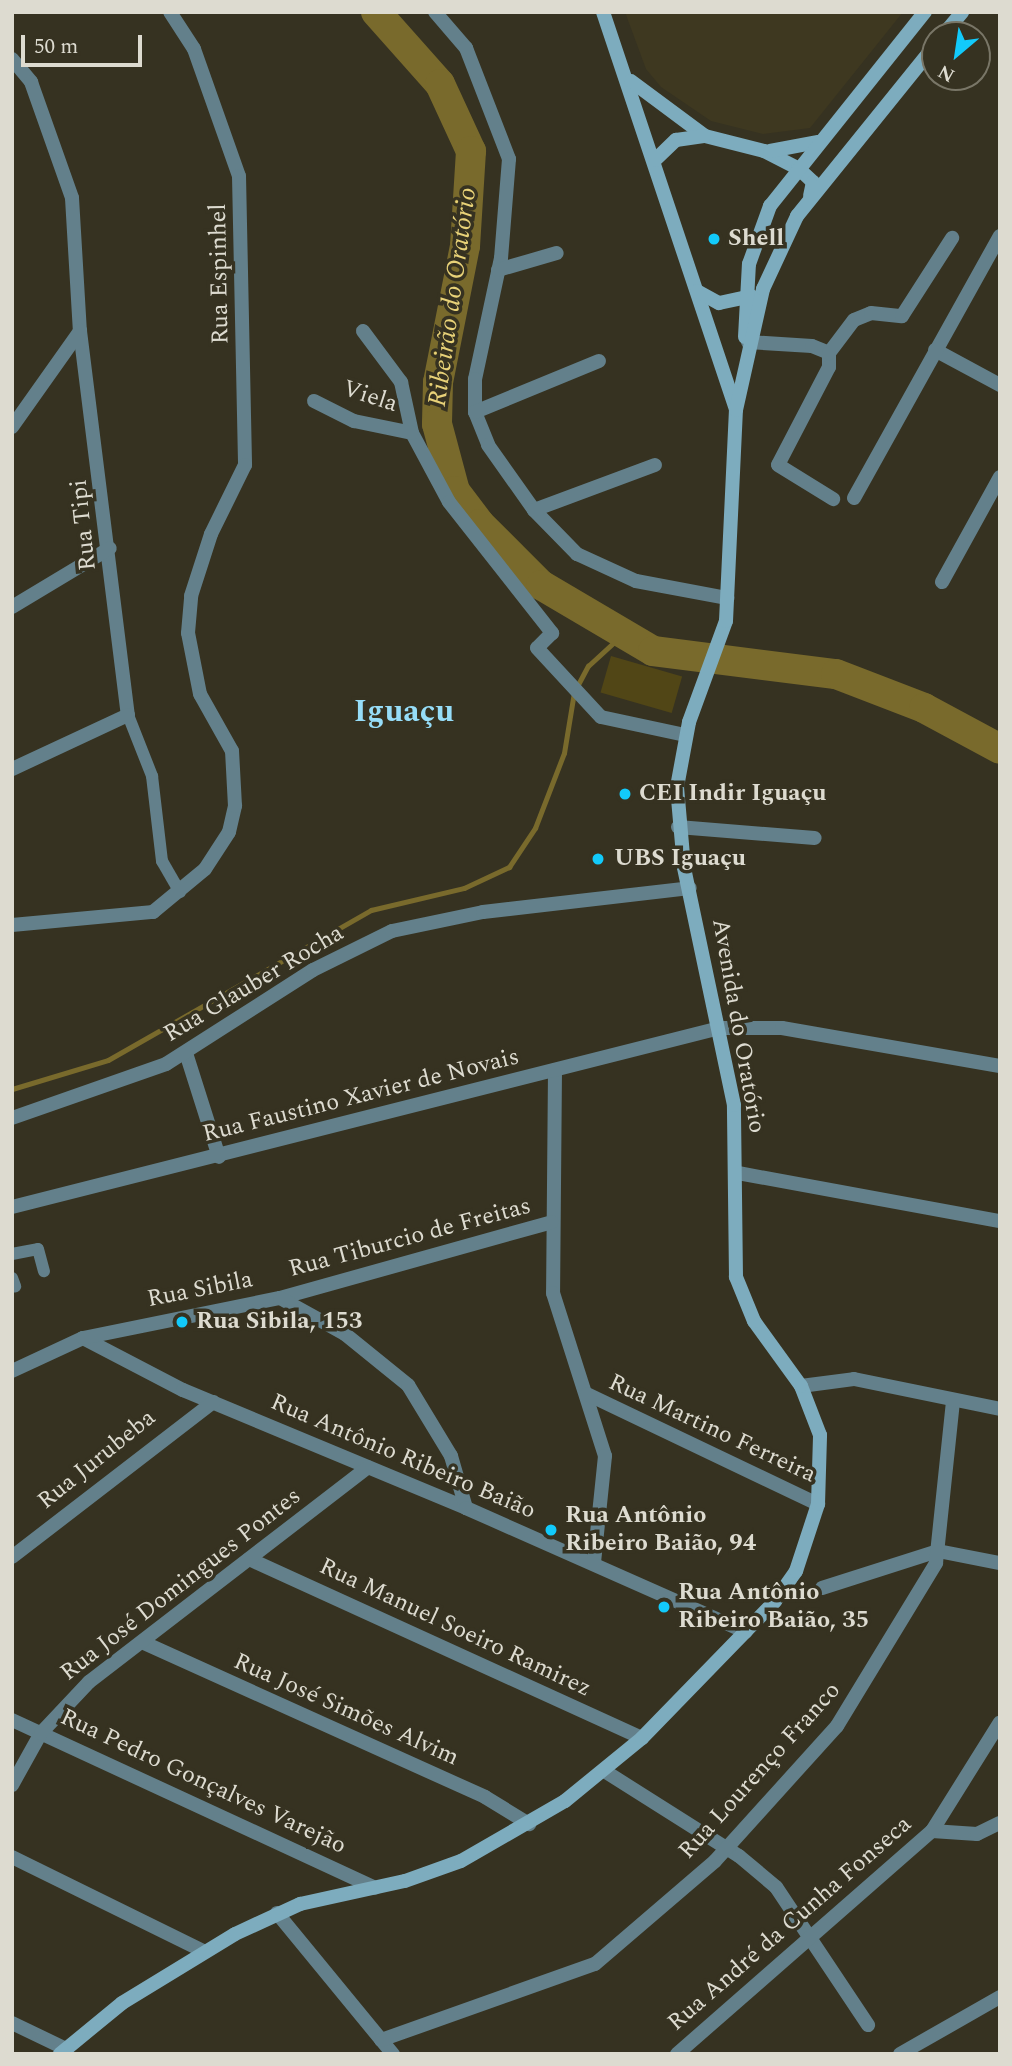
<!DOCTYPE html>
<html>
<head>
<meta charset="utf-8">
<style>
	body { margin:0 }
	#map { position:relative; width:1012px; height:2066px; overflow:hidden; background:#363221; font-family:Spectral,serif }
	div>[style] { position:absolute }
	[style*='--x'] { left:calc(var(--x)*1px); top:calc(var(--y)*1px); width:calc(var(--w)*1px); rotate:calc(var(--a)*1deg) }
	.built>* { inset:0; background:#3e3820 }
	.green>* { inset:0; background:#514616; transform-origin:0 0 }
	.stream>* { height:5px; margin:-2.5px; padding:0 2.5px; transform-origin:2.5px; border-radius:2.5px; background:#796a2c }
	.river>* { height:30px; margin:-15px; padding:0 15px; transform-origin:15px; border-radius:15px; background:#796a2c }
	.pedestrian>* { height:12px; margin:-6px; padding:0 6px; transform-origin:6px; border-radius:6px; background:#63808b }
	.minor>* { height:14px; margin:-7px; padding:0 7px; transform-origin:7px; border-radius:7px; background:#63808b }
	.tertiary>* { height:14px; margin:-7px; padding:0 7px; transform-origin:7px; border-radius:7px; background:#63808b }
	.secondary>* { height:14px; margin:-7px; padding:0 7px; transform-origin:7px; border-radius:7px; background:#7dacbe }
	.dots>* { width:19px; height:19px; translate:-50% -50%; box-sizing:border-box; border:4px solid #363221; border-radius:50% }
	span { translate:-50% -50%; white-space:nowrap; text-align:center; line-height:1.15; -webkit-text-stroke:7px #363221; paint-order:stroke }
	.poi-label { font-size:24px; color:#dddbd0; font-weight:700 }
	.left { translate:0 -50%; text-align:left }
	.street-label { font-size:24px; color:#dddbd0 }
	.water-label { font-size:26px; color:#e8d278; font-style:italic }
	.district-label { font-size:32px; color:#96ddf8; font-weight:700 }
	.frame { position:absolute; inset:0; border:14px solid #dddbd0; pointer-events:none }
	.north { position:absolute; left:921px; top:21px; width:70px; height:70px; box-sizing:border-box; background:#363221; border:2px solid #797667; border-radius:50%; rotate:209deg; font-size:19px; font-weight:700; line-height:28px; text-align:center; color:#dddbd0 }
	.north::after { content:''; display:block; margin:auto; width:24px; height:32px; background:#12cafb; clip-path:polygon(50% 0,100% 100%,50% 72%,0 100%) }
	.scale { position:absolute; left:21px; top:35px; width:121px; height:32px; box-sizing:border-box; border:4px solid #dddbd0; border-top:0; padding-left:9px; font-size:21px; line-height:24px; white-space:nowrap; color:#dddbd0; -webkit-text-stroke:5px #363221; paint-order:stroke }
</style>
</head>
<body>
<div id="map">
	<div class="built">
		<i style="clip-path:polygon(625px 12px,903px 12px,810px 128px,763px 134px,711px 121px,661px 87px,646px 69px)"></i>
	</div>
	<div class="green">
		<i style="left:611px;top:656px;width:74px;height:38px;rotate:16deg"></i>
	</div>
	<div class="stream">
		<i style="--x:12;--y:1089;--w:100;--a:-16.8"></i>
		<i style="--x:108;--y:1060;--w:303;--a:-29.7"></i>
		<i style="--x:371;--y:910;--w:96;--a:-13.3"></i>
		<i style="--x:464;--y:888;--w:50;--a:-25"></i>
		<i style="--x:509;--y:867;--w:47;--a:-56.3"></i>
		<i style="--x:535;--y:828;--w:80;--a:-68.9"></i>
		<i style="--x:564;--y:753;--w:62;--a:-80.7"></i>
		<i style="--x:574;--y:692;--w:30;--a:-62"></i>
		<i style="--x:588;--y:666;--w:49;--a:-42.5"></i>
	</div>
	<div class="river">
		<i style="--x:376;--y:12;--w:96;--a:48.4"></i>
		<i style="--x:440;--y:84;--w:74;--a:65.2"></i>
		<i style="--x:471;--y:151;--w:95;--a:93.6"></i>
		<i style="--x:465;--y:246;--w:139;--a:101.2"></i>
		<i style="--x:438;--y:382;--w:42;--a:91.4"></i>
		<i style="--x:437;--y:424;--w:69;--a:75"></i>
		<i style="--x:455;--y:491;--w:41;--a:52.9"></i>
		<i style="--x:480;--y:524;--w:86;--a:45"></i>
		<i style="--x:541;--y:585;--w:130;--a:30.5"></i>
		<i style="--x:653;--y:651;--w:184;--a:7.2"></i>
		<i style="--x:836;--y:674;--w:94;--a:21.1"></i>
		<i style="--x:924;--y:708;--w:86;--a:28.3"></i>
	</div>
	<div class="pedestrian">
		<i style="--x:128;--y:715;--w:66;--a:68.5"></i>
		<i style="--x:152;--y:776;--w:86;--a:83.3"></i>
		<i style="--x:162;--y:861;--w:36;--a:60"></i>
		<i style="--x:12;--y:1254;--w:26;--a:-11"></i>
		<i style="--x:38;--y:1249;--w:23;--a:75"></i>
		<i style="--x:12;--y:1278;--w:9;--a:69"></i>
	</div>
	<div class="minor">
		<i style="--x:170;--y:12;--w:44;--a:57"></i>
		<i style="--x:194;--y:49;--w:135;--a:70.5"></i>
		<i style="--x:239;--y:176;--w:289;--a:88.8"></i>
		<i style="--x:435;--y:12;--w:48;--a:49.3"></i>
		<i style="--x:466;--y:48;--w:119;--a:68.8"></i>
		<i style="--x:509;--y:159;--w:99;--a:94.6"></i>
		<i style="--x:501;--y:258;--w:124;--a:102.1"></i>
		<i style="--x:475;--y:379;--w:33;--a:90"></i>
		<i style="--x:475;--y:412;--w:35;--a:68"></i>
		<i style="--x:488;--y:445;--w:80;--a:54.7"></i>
		<i style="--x:534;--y:510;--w:62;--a:45.7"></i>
		<i style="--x:577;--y:554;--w:65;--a:24.6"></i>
		<i style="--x:636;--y:581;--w:93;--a:10.6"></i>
		<i style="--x:12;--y:59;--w:30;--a:50"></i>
		<i style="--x:31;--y:82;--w:123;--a:70.5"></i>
		<i style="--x:72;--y:198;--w:133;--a:86.6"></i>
		<i style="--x:80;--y:331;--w:387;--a:82.9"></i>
		<i style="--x:128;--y:715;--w:128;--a:155"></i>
		<i style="--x:498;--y:270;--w:61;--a:-16.1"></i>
		<i style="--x:363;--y:331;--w:64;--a:53.3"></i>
		<i style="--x:401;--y:382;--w:52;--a:77.8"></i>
		<i style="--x:412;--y:433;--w:78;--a:61.8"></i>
		<i style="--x:449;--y:502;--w:167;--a:51.8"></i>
		<i style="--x:552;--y:633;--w:21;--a:135"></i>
		<i style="--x:537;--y:648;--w:94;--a:47.2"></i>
		<i style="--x:601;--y:717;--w:86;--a:12.1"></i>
		<i style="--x:748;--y:342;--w:64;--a:3.6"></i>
		<i style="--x:812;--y:346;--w:18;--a:22"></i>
		<i style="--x:829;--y:353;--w:14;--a:90"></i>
		<i style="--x:829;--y:367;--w:110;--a:117.5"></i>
		<i style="--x:778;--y:465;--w:65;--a:31.7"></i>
		<i style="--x:935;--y:350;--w:74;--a:28.3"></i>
		<i style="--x:829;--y:353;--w:41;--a:-52.9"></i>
		<i style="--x:854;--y:320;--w:18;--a:-22"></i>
		<i style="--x:871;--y:313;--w:31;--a:6"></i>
		<i style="--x:902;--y:316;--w:93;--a:-57.3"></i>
		<i style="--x:314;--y:401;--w:45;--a:26.6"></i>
		<i style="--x:354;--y:421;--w:59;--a:11.7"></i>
		<i style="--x:475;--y:412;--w:134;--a:-22.4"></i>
		<i style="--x:12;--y:427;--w:118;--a:-54.7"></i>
		<i style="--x:854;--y:498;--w:300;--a:-60.9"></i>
		<i style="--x:534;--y:510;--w:129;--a:-20.4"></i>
		<i style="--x:942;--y:582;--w:120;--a:-61.1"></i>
		<i style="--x:12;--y:607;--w:114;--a:-31"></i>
		<i style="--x:678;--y:827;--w:137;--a:4.6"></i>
		<i style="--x:186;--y:1053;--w:109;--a:72.4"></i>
		<i style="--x:555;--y:1070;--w:223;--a:90.5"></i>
		<i style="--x:553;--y:1293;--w:171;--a:72.3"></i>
		<i style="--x:605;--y:1456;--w:108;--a:95.9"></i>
		<i style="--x:12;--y:1118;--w:163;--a:-19.3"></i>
		<i style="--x:166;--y:1064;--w:174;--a:-32.6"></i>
		<i style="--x:313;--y:970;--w:88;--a:-26.3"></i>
		<i style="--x:392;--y:931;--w:93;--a:-11.8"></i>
		<i style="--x:483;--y:912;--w:208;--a:-6.6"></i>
		<i style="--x:738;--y:1173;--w:266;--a:10.4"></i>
		<i style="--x:12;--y:1207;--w:730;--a:-14.19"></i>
		<i style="--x:720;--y:1028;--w:62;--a:0"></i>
		<i style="--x:782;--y:1028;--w:221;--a:9.9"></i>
		<i style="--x:280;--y:1298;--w:282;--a:-15.6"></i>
		<i style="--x:83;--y:1338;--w:113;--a:27.5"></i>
		<i style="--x:183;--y:1390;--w:307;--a:22.6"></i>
		<i style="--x:587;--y:1394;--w:256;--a:25.5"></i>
		<i style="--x:12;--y:1557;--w:254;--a:-37.6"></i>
		<i style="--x:249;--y:1559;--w:432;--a:24.5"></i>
		<i style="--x:822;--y:1588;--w:122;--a:-17.7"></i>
		<i style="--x:938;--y:1551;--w:63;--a:11"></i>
		<i style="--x:142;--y:1642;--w:376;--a:24.3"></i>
		<i style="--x:485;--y:1797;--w:52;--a:31.5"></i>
		<i style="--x:12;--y:1720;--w:400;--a:24.8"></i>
		<i style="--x:606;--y:1772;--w:157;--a:32.3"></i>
		<i style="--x:739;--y:1856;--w:48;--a:40"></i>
		<i style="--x:776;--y:1887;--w:166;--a:56.3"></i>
		<i style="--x:12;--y:1785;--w:60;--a:-60.9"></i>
		<i style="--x:41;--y:1733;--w:70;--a:-46.7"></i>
		<i style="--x:89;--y:1682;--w:352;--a:-37.6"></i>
		<i style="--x:932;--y:1831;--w:45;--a:3.8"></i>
		<i style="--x:977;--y:1834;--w:25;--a:-26"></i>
		<i style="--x:12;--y:1857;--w:213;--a:26.2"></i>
		<i style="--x:277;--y:1913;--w:183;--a:50.6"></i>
		<i style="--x:12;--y:2023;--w:60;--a:25.7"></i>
		<i style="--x:381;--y:2040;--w:227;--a:-19.6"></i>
		<i style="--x:595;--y:1964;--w:158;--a:-40.6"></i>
		<i style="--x:715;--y:1861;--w:182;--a:-47.9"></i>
		<i style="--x:837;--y:1726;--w:191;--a:-58.7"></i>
		<i style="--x:936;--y:1563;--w:164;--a:-84"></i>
		<i style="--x:677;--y:2054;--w:339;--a:-41.2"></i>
		<i style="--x:932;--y:1831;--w:128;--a:-58"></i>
		<i style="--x:900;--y:2054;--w:115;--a:-29.7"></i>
	</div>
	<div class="tertiary">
		<i style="--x:12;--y:925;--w:142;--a:-5.3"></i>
		<i style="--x:153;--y:912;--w:67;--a:-39.6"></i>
		<i style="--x:205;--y:869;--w:44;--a:-57"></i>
		<i style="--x:229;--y:832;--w:27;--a:-77"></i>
		<i style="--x:235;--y:806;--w:55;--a:-93.1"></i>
		<i style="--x:232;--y:751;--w:65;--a:-119.3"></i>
		<i style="--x:200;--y:694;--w:62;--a:-101.1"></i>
		<i style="--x:188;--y:633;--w:37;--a:-85"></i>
		<i style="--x:191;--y:596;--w:65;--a:-72.1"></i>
		<i style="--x:211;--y:534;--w:77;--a:-63.8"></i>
		<i style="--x:12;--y:1371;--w:78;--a:-24.9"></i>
		<i style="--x:83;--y:1338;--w:201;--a:-11.5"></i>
		<i style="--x:280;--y:1298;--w:74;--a:29"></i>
		<i style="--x:345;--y:1334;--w:81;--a:39"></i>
		<i style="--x:408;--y:1385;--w:83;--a:58.8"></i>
		<i style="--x:451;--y:1456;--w:54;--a:73.9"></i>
		<i style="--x:466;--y:1508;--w:306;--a:23.9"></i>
		<i style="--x:801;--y:1386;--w:53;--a:-7.5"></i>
		<i style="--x:854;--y:1379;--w:149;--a:11.6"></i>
	</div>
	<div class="secondary">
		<i style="--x:603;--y:12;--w:419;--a:71.5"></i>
		<i style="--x:943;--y:35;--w:30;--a:-50"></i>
		<i style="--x:631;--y:81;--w:92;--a:36.6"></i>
		<i style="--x:705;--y:136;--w:61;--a:14.3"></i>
		<i style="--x:764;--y:151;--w:38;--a:27"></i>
		<i style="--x:798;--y:168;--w:21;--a:43"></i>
		<i style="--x:813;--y:182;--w:14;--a:102"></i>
		<i style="--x:770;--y:151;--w:49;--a:-10.6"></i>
		<i style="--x:655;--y:160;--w:29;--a:-44"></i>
		<i style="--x:676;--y:140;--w:28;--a:-8"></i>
		<i style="--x:697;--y:291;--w:25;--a:29"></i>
		<i style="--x:719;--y:303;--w:33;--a:-12"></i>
		<i style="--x:745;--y:337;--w:73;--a:-86.9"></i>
		<i style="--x:749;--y:264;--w:62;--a:-70.1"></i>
		<i style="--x:770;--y:206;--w:248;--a:-51.4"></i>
		<i style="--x:60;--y:2054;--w:80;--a:-39.4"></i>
		<i style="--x:122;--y:2003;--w:132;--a:-31.4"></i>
		<i style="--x:235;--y:1934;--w:72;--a:-24.8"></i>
		<i style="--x:300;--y:1904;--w:107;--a:-12.4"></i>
		<i style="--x:405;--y:1881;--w:59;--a:-19.7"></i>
		<i style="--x:461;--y:1861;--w:120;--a:-30"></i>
		<i style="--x:565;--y:1801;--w:99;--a:-39.3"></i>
		<i style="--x:642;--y:1738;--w:191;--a:-45.8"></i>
		<i style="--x:775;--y:1601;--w:37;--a:-55"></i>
		<i style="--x:796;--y:1571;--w:71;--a:-71.8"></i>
		<i style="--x:818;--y:1504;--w:69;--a:-88.3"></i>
		<i style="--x:820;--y:1435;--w:53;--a:-111.2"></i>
		<i style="--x:801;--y:1386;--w:80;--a:-125.9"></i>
		<i style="--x:754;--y:1321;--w:48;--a:-112.2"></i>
		<i style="--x:736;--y:1277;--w:172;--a:-90.7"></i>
		<i style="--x:734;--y:1105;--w:243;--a:-101.9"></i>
		<i style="--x:684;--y:867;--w:80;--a:-95"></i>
		<i style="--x:677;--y:787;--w:66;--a:-79.5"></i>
		<i style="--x:689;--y:722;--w:108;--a:-69.9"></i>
		<i style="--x:726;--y:621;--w:211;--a:-87.3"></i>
		<i style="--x:736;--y:410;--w:124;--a:-77.4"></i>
		<i style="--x:763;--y:289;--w:81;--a:-65"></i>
		<i style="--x:797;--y:216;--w:220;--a:-51.1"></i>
	</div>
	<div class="dots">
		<i style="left:714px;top:239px;background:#12cafb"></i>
		<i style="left:625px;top:794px;background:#12cafb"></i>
		<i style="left:598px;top:859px;background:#12cafb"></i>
		<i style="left:182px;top:1322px;background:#12cafb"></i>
		<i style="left:551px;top:1530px;background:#12cafb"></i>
		<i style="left:664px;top:1607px;background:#12cafb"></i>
	</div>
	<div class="poi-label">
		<span class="left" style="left:728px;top:239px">Shell</span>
		<span class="left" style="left:639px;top:794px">CEI Indir Iguaçu</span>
		<span class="left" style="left:614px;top:859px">UBS Iguaçu</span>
		<span class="left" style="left:196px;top:1322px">Rua Sibila, 153</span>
		<span class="left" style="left:565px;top:1530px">Rua Antônio<br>Ribeiro Baião, 94</span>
		<span class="left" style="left:678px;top:1607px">Rua Antônio<br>Ribeiro Baião, 35</span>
	</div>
	<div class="street-label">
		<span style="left:220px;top:274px;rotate:-91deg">Rua Espinhel</span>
		<span style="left:370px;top:397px;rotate:18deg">Viela</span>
		<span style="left:84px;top:525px;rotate:-96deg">Rua Tipi</span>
		<span style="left:254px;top:984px;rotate:-31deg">Rua Glauber Rocha</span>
		<span style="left:738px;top:1026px;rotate:80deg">Avenida do Oratório</span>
		<span style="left:361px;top:1096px;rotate:-14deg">Rua Faustino Xavier de Novais</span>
		<span style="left:410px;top:1238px;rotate:-15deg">Rua Tiburcio de Freitas</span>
		<span style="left:200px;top:1290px;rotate:-11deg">Rua Sibila</span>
		<span style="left:712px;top:1429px;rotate:25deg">Rua Martino Ferreira</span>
		<span style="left:403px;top:1457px;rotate:23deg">Rua Antônio Ribeiro Baião</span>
		<span style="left:97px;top:1460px;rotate:-39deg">Rua Jurubeba</span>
		<span style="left:181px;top:1585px;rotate:-38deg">Rua José Domingues Pontes</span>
		<span style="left:455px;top:1628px;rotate:25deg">Rua Manuel Soeiro Ramirez</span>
		<span style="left:346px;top:1710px;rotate:24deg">Rua José Simões Alvim</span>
		<span style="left:760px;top:1771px;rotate:-48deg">Rua Lourenço Franco</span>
		<span style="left:203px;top:1782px;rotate:25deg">Rua Pedro Gonçalves Varejão</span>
		<span style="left:790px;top:1924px;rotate:-41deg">Rua André da Cunha Fonseca</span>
	</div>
	<div class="water-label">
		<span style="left:453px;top:297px;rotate:-82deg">Ribeirão do Oratório</span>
	</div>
	<div class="district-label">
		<span style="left:404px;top:712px">Iguaçu</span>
	</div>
	<div class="frame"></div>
	<div class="north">N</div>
	<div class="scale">50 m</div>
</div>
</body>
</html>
